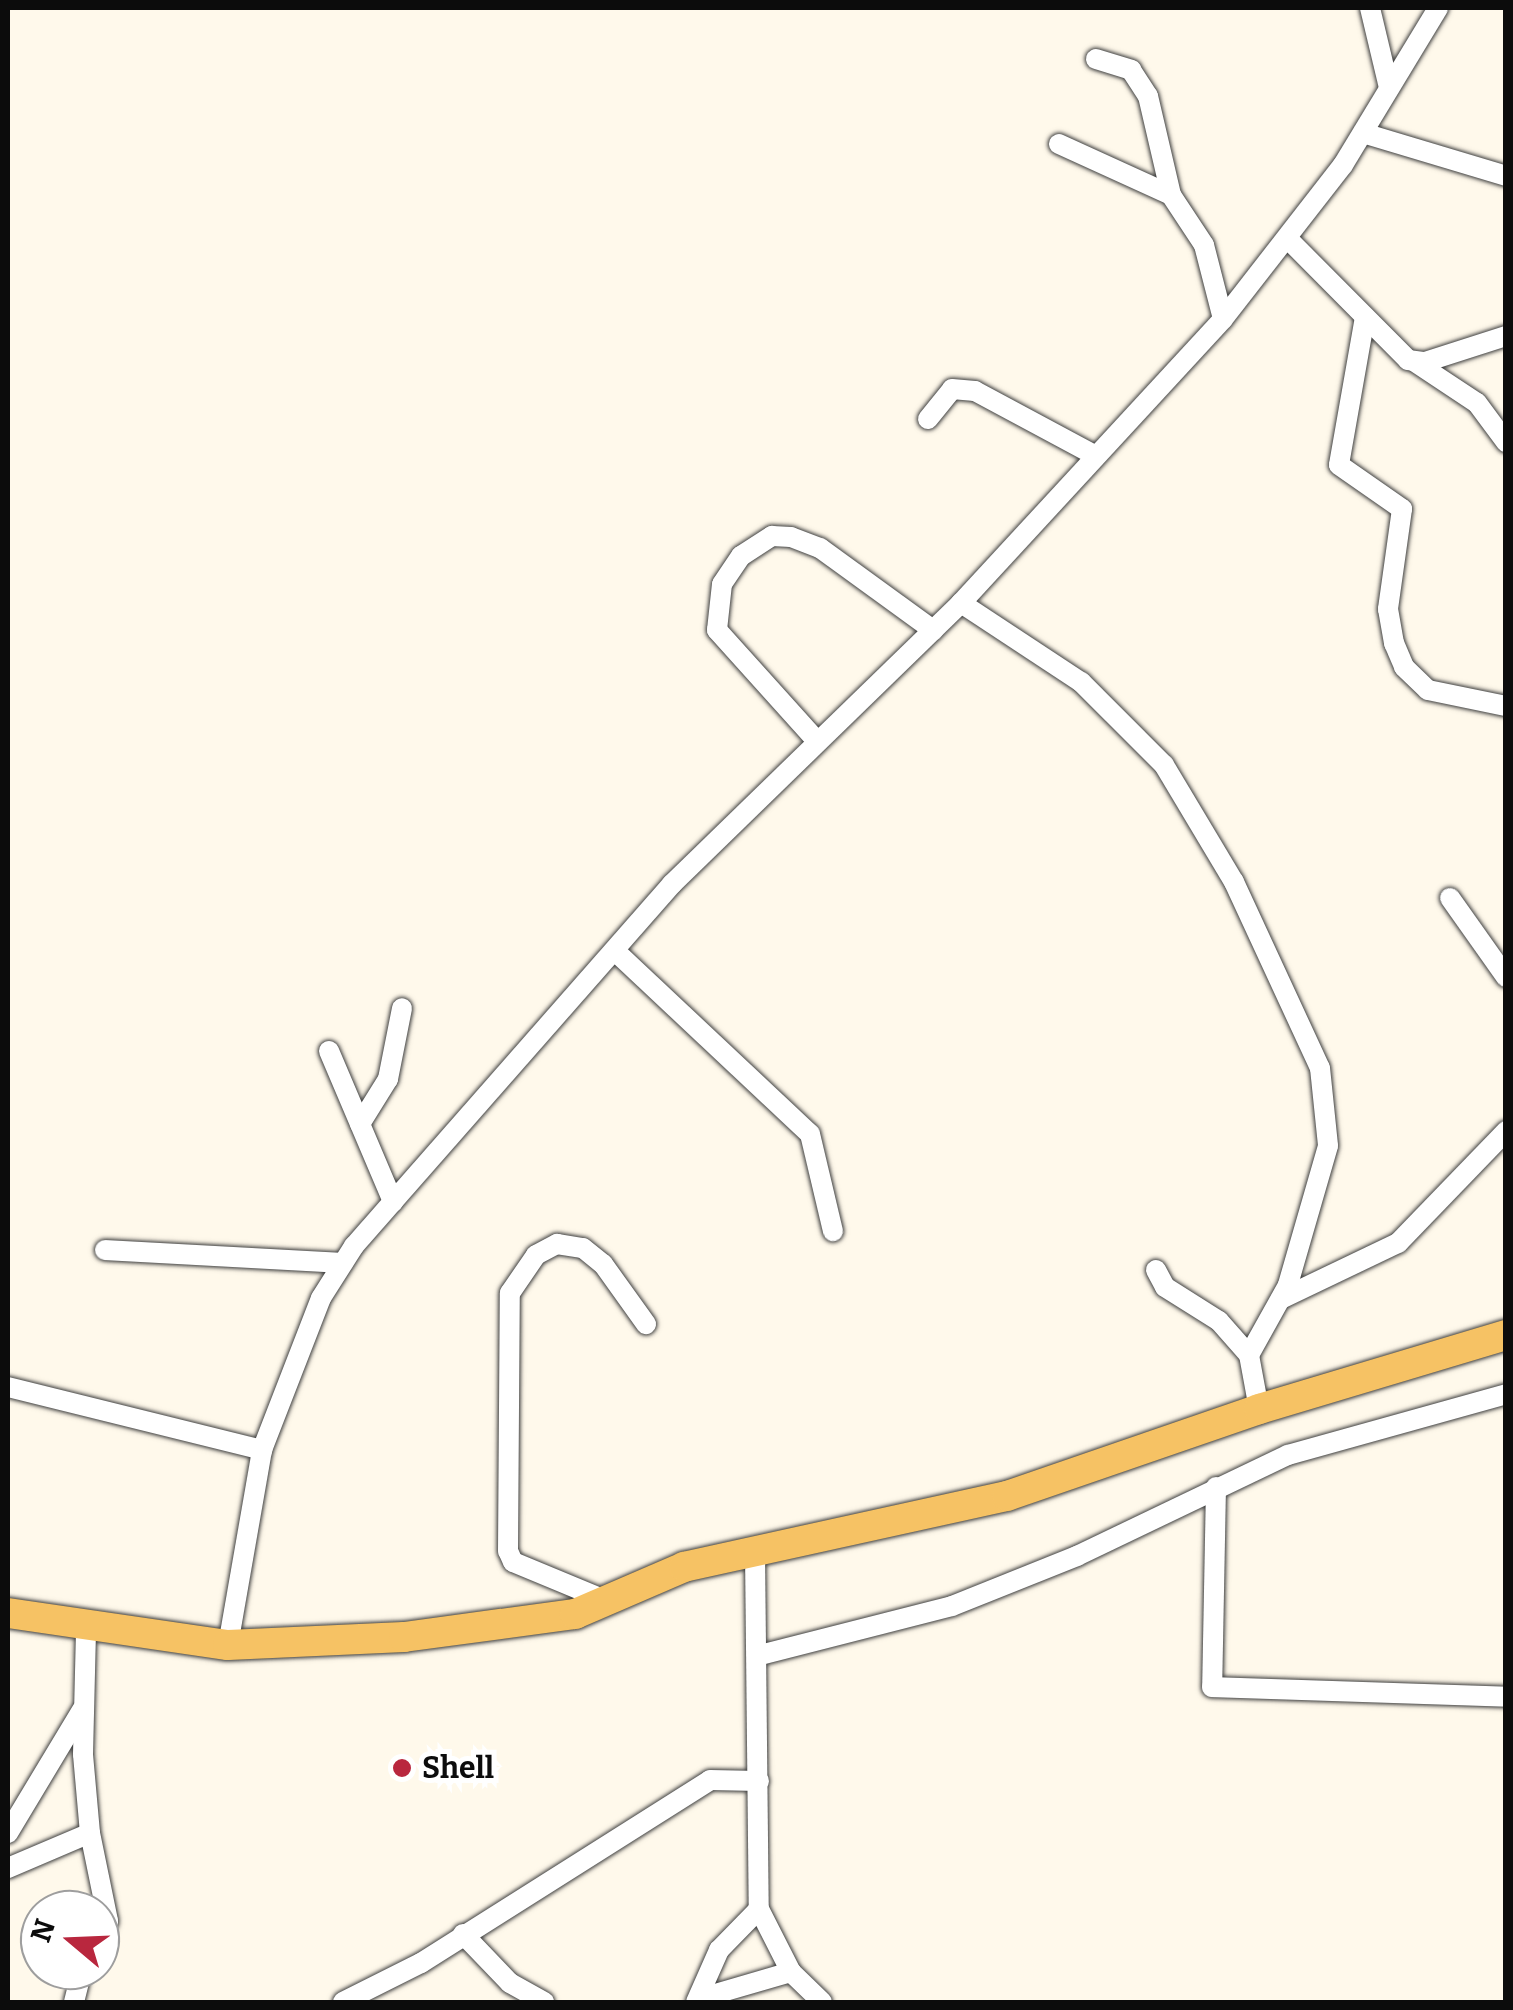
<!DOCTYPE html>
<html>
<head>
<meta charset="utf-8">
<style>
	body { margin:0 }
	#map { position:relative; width:1513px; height:2010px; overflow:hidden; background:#fff9eb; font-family:Bitter,serif }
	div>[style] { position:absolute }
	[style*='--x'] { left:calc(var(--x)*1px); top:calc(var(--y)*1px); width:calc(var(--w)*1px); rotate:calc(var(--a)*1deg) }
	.roads { filter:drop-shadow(0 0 2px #3f3f3f) drop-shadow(0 0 2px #3f3f3f) }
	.street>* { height:20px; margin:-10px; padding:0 10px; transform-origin:10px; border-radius:10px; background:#fff }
	.primary>* { height:30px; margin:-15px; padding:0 15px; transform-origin:15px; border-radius:15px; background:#f6c264 }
	.dots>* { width:28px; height:28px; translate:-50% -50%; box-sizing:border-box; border:5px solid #fff; border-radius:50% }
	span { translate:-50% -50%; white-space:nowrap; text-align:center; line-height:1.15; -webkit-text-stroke:10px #fff; paint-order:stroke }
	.poi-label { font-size:30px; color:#0c0c0c; font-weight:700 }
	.left { translate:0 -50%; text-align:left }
	.frame { position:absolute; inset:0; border:10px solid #0c0c0c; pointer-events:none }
	.north { position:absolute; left:20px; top:1890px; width:100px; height:100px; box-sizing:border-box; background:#fff; border:2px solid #9e9e9e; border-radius:50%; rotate:289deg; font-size:28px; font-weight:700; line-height:40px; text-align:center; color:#0c0c0c }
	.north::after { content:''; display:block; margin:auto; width:35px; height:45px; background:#b9273e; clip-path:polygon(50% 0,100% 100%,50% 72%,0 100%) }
</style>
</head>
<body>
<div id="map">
	<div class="roads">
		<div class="street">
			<i style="--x:1370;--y:8;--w:82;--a:76.6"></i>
			<i style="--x:1096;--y:59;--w:37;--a:17"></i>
			<i style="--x:1131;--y:70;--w:31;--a:57"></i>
			<i style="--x:1148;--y:96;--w:102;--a:76.9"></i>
			<i style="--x:1363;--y:133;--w:149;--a:16.7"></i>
			<i style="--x:1059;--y:144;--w:123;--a:24.5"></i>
			<i style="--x:1171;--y:195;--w:60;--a:56.6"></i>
			<i style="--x:1204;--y:245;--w:76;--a:75.6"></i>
			<i style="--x:1289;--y:240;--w:169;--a:45.2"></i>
			<i style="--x:1408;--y:360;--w:17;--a:7"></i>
			<i style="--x:1425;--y:362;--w:85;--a:-17.8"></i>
			<i style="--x:1365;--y:317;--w:150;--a:100"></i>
			<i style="--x:1339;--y:465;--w:77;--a:34.9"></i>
			<i style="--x:1402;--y:509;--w:101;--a:98"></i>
			<i style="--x:1388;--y:609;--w:35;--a:80"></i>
			<i style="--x:1394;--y:643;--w:26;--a:67"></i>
			<i style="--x:1404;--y:667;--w:33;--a:44"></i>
			<i style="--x:1428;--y:690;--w:80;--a:11.6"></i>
			<i style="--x:1415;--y:362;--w:74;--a:33.5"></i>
			<i style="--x:1477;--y:403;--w:49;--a:53.4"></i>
			<i style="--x:928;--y:419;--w:38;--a:-51"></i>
			<i style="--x:952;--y:389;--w:23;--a:5"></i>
			<i style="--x:975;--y:391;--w:137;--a:28.2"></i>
			<i style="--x:961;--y:603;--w:144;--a:33.4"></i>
			<i style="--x:1081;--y:682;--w:117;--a:45"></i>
			<i style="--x:1164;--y:765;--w:136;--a:59.1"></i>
			<i style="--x:1234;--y:882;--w:205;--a:65.2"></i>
			<i style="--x:1320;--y:1068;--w:78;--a:84.1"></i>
			<i style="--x:1328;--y:1146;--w:145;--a:106.1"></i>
			<i style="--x:1288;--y:1285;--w:80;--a:119.1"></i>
			<i style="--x:1249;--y:1355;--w:55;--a:79.5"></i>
			<i style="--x:816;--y:740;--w:148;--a:-132"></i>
			<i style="--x:717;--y:630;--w:46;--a:-83.8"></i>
			<i style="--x:722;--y:584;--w:34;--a:-56"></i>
			<i style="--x:741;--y:556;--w:37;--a:-33"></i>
			<i style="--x:772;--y:536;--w:19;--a:3"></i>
			<i style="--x:791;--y:537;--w:31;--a:21"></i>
			<i style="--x:820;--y:548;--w:140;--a:36"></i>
			<i style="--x:1450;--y:898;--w:97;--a:54.7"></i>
			<i style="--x:615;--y:951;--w:267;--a:43.2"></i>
			<i style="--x:810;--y:1134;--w:100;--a:76.7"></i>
			<i style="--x:329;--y:1051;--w:164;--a:67"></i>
			<i style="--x:360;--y:1124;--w:53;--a:-58.1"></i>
			<i style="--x:388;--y:1079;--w:72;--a:-78.8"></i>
			<i style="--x:105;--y:1250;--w:238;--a:3.1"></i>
			<i style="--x:1156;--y:1270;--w:19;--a:62"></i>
			<i style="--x:1165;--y:1287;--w:64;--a:32.2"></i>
			<i style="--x:1219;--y:1321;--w:45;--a:48.6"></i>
			<i style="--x:1281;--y:1299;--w:130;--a:-25.6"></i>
			<i style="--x:1398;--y:1243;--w:156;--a:-46"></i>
			<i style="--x:8;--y:1387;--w:262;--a:13.9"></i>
			<i style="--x:1216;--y:1487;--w:200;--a:91.1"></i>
			<i style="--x:1212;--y:1687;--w:294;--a:1.9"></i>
			<i style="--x:755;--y:1552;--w:357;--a:89.4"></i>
			<i style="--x:759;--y:1909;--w:71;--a:63.1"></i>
			<i style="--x:791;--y:1972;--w:43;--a:44.1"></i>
			<i style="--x:600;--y:1598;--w:94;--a:-157.5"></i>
			<i style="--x:513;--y:1562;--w:12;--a:-114"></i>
			<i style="--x:508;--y:1551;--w:258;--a:-89.6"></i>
			<i style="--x:510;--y:1293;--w:46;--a:-55.6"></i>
			<i style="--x:536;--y:1255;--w:24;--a:-28"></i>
			<i style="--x:557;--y:1244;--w:26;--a:9"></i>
			<i style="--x:583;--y:1248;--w:26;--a:39"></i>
			<i style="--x:603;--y:1264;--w:74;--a:54.4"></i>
			<i style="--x:228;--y:1645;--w:198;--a:-80.1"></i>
			<i style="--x:262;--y:1450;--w:163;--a:-68.8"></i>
			<i style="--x:321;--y:1298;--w:62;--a:-57.6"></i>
			<i style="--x:354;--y:1246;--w:482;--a:-48.7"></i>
			<i style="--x:672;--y:884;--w:403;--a:-44.2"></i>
			<i style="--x:961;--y:603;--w:386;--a:-47.3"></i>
			<i style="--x:1223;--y:319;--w:195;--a:-52.1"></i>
			<i style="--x:1343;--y:165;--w:184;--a:-58.8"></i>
			<i style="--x:760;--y:1655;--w:198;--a:-14.3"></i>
			<i style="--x:952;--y:1606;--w:135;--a:-21.8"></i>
			<i style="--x:1077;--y:1556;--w:234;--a:-25.6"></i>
			<i style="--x:1288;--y:1455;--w:226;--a:-15.6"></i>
			<i style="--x:8;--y:1833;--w:144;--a:-59"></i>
			<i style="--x:90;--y:1833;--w:90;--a:78.4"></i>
			<i style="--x:108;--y:1921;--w:22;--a:111"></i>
			<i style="--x:8;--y:1868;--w:89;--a:-23.1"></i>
			<i style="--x:90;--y:1833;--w:79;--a:-95.1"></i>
			<i style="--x:83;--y:1754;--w:126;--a:-88.6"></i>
			<i style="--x:463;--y:1934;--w:68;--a:46.2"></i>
			<i style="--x:510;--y:1983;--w:39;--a:29"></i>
			<i style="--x:698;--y:1999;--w:97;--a:-16.2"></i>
			<i style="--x:74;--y:2002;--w:33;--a:-76"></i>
			<i style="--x:343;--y:2002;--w:87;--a:-26.6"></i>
			<i style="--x:421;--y:1963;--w:342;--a:-32.3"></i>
			<i style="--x:710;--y:1780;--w:49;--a:1.2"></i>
			<i style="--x:696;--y:2002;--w:57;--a:-66.1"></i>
			<i style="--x:719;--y:1950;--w:57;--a:-45.7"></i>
		</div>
		<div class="primary">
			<i style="--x:8;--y:1613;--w:222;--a:8.3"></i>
			<i style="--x:228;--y:1645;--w:176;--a:-2.6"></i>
			<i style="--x:404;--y:1637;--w:173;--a:-7.7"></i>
			<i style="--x:575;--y:1614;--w:119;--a:-23.3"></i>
			<i style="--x:684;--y:1567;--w:331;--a:-12.4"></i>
			<i style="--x:1007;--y:1496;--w:267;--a:-19"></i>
			<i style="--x:1259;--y:1409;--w:258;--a:-16.7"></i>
		</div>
	</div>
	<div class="dots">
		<i style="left:402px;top:1768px;background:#b9273e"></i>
	</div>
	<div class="poi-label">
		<span class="left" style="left:422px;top:1768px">Shell</span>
	</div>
	<div class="frame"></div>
	<div class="north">N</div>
</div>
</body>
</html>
